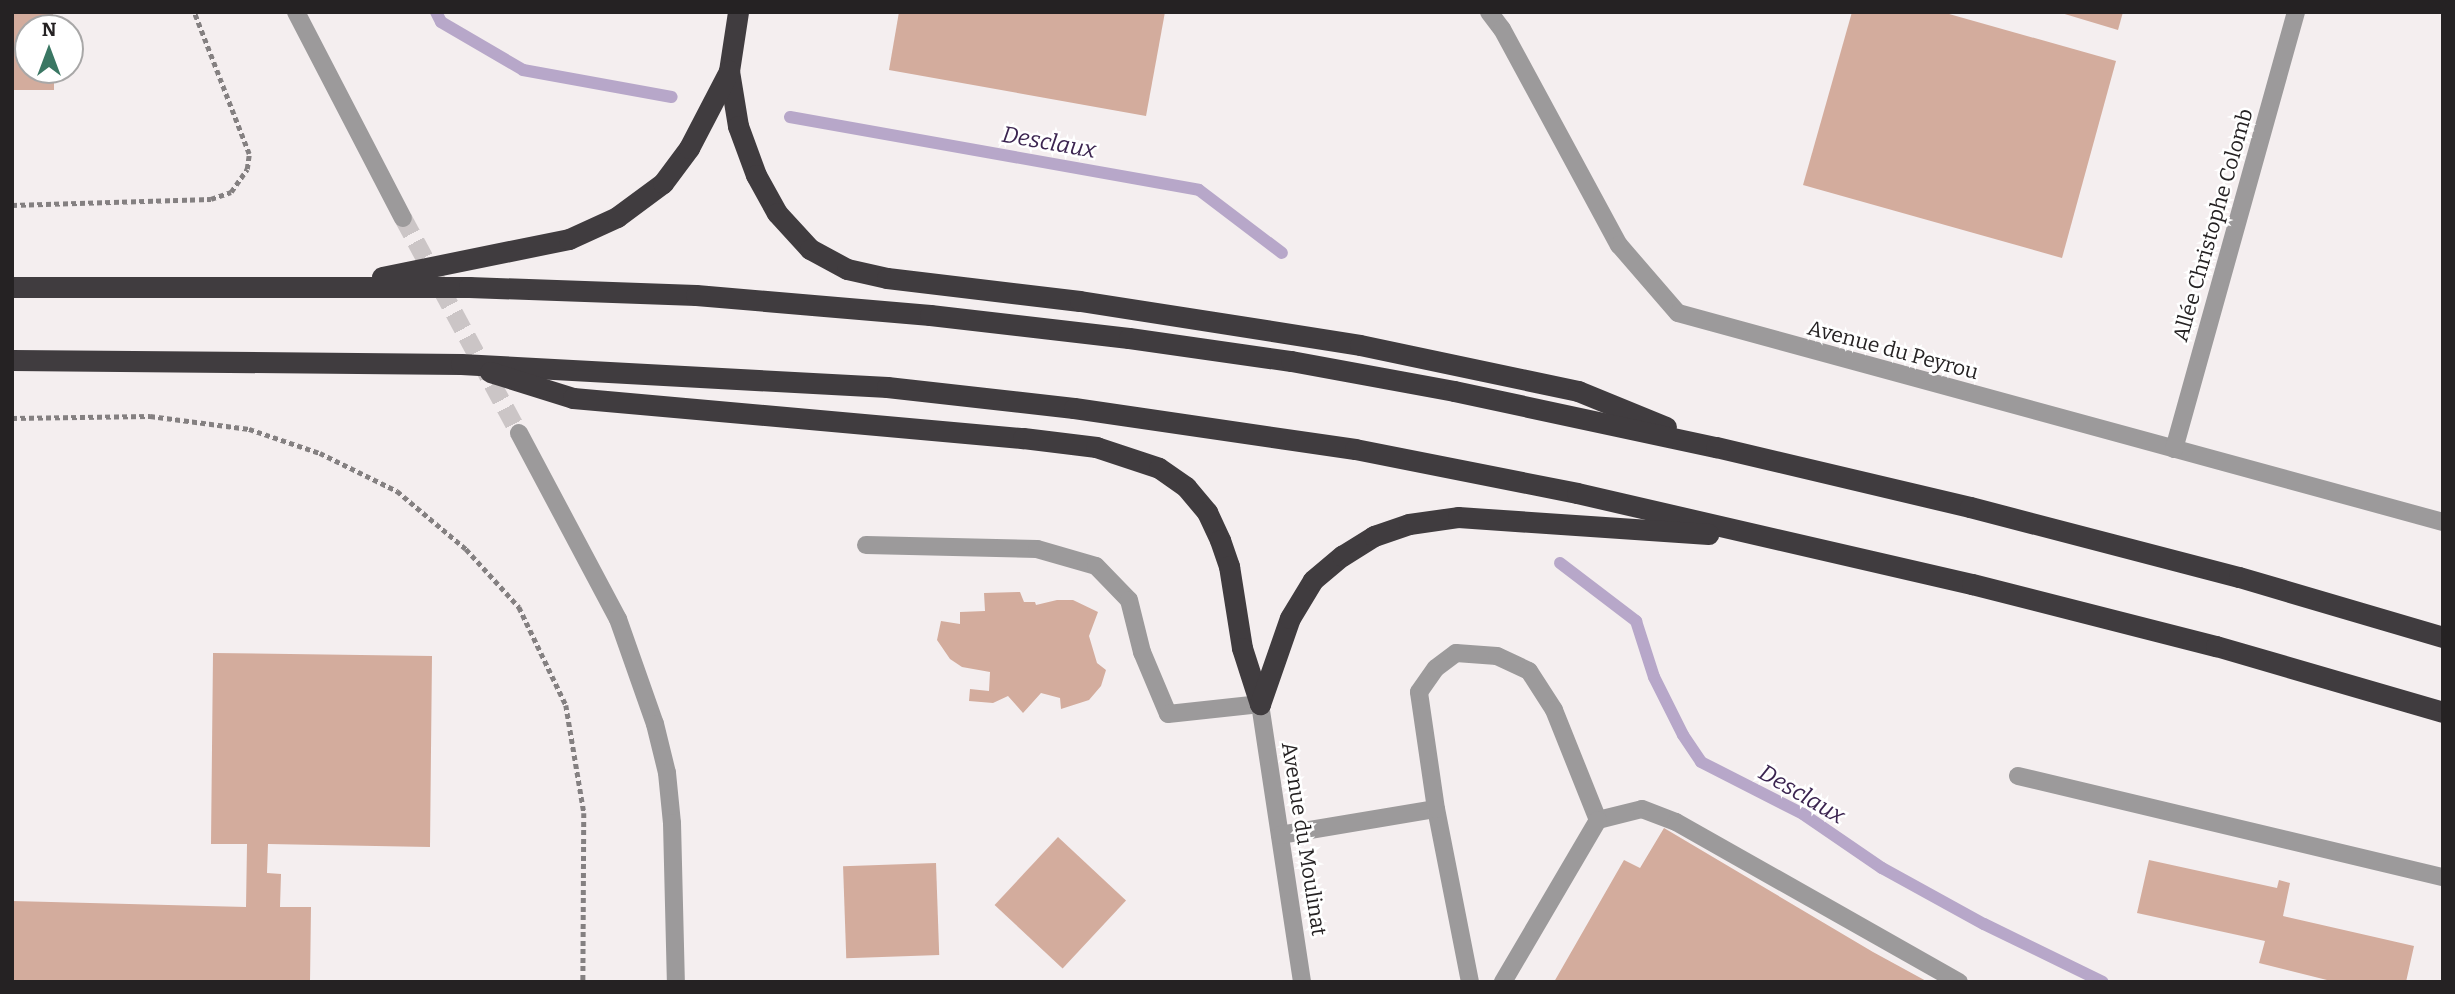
<!DOCTYPE html>
<html>
<head>
<meta charset="utf-8">
<style>
	body { margin:0 }
	#map { position:relative; width:2455px; height:994px; overflow:hidden; background:#f4eeef; font-family:Bitter,serif }
	div>[style] { position:absolute }
	[style*='--x'] { left:calc(var(--x)*1px); top:calc(var(--y)*1px); width:calc(var(--w)*1px); rotate:calc(var(--a)*1deg) }
	.stream>* { height:12px; margin:-6px; padding:0 6px; transform-origin:6px; border-radius:6px; background:#b7a7c9 }
	.building>* { inset:0; background:#d3ac9d; transform-origin:0 0 }
	.minor-tunnel>* { height:18px; margin-top:-9px; transform-origin:0; background:repeating-linear-gradient(90deg,#cbc5c6 0 18px,transparent 0 27px) }
	.path>* { height:4.5px; margin-top:-2.25px; transform-origin:0; background:repeating-linear-gradient(90deg,#848081 0 5px,transparent 0 8.5px) }
	.minor>* { height:18px; margin:-9px; padding:0 9px; transform-origin:9px; border-radius:9px; background:#9c9a9b }
	.highway>* { height:21px; margin:-10.5px; padding:0 10.5px; transform-origin:10.5px; border-radius:10.5px; background:#403c3f }
	span { translate:-50% -50%; white-space:nowrap; text-align:center; line-height:1.15; -webkit-text-stroke:5px #fff; paint-order:stroke }
	.street-label { font-size:21px; color:#252223 }
	.water-label { font-size:23px; color:#3b2450; font-style:italic }
	.frame { position:absolute; inset:0; border:14px solid #252223; pointer-events:none }
	.north { position:absolute; left:14px; top:14px; width:70px; height:70px; box-sizing:border-box; background:#fff; border:2px solid #a8a7a7; border-radius:50%; rotate:0deg; font-size:19px; font-weight:700; line-height:28px; text-align:center; color:#252223 }
	.north::after { content:''; display:block; margin:auto; width:24px; height:32px; background:#3a7763; clip-path:polygon(50% 0,100% 100%,50% 72%,0 100%) }
</style>
</head>
<body>
<div id="map">
	<div class="stream">
		<i style="--x:436;--y:12;--w:11;--a:63"></i>
		<i style="--x:441;--y:22;--w:95;--a:30.3"></i>
		<i style="--x:523;--y:70;--w:151;--a:10.3"></i>
		<i style="--x:790;--y:117;--w:415;--a:10.1"></i>
		<i style="--x:1199;--y:190;--w:104;--a:37.2"></i>
		<i style="--x:1560;--y:563;--w:96;--a:37.3"></i>
		<i style="--x:1636;--y:621;--w:59;--a:72.2"></i>
		<i style="--x:1654;--y:677;--w:65;--a:63.4"></i>
		<i style="--x:1683;--y:735;--w:32;--a:56"></i>
		<i style="--x:1701;--y:762;--w:114;--a:27"></i>
		<i style="--x:1803;--y:814;--w:96;--a:34.4"></i>
		<i style="--x:1882;--y:868;--w:116;--a:28.8"></i>
		<i style="--x:1984;--y:924;--w:132;--a:26"></i>
	</div>
	<div class="building">
		<i style="clip-path:polygon(12px 12px,53px 12px,53px 28px,28px 28px,28px 70px,54px 70px,54px 90px,12px 90px)"></i>
		<i style="clip-path:polygon(899px 12px,1165px 12px,1146px 116px,889px 70px)"></i>
		<i style="clip-path:polygon(1852px 12px,1942px 12px,2116px 61px,2062px 258px,1803px 185px)"></i>
		<i style="clip-path:polygon(2058px 12px,2123px 12px,2118px 30px)"></i>
		<i style="clip-path:polygon(1020px 592px,1024px 602px,1035px 602px,1036px 605px,1057px 600px,1073px 600px,1098px 612px,1089px 636px,1097px 663px,1106px 670px,1101px 686px,1089px 700px,1061px 709px,1060px 698px,1041px 693px,1023px 713px,1008px 696px,993px 703px,969px 701px,970px 689px,989px 691px,990px 672px,962px 667px,950px 659px,937px 640px,941px 621px,960px 624px,960px 612px,985px 611px,984px 593px)"></i>
		<i style="clip-path:polygon(213px 653px,432px 656px,430px 847px,268px 844px,267px 873px,281px 874px,280px 907px,311px 907px,310px 982px,12px 982px,12px 901px,246px 907px,247px 844px,211px 844px)"></i>
		<i style="clip-path:polygon(1664px 828px,1873px 952px,1928px 982px,1554px 982px,1624px 860px,1640px 868px)"></i>
		<i style="left:1058px;top:837px;width:93px;height:93px;rotate:43deg"></i>
		<i style="clip-path:polygon(2149px 860px,2277px 888px,2279px 880px,2290px 883px,2283px 916px,2414px 946px,2406px 982px,2335px 982px,2259px 963px,2265px 941px,2137px 913px)"></i>
		<i style="left:936px;top:863px;width:92px;height:93px;rotate:88deg"></i>
	</div>
	<div class="minor-tunnel">
		<i style="--x:403;--y:218;--w:244;--a:61.7"></i>
	</div>
	<div class="path">
		<i style="--x:12;--y:205;--w:199;--a:-1.7"></i>
		<i style="--x:211;--y:199;--w:21;--a:-19"></i>
		<i style="--x:231;--y:192;--w:28;--a:-55"></i>
		<i style="--x:247;--y:169;--w:15;--a:-82"></i>
		<i style="--x:249;--y:154;--w:152;--a:-111.2"></i>
		<i style="--x:12;--y:418;--w:138;--a:-0.8"></i>
		<i style="--x:150;--y:416;--w:100;--a:7.5"></i>
		<i style="--x:249;--y:429;--w:75;--a:18.7"></i>
		<i style="--x:320;--y:453;--w:86;--a:26.3"></i>
		<i style="--x:397;--y:491;--w:90;--a:40"></i>
		<i style="--x:466;--y:549;--w:79;--a:47.6"></i>
		<i style="--x:519;--y:607;--w:109;--a:64.4"></i>
		<i style="--x:566;--y:705;--w:109;--a:80.5"></i>
		<i style="--x:584;--y:813;--w:169;--a:90.3"></i>
	</div>
	<div class="minor">
		<i style="--x:296;--y:12;--w:232;--a:62.6"></i>
		<i style="--x:1489;--y:12;--w:21;--a:53"></i>
		<i style="--x:1502;--y:29;--w:246;--a:61.6"></i>
		<i style="--x:1619;--y:245;--w:90;--a:49.1"></i>
		<i style="--x:1678;--y:313;--w:793;--a:15.28"></i>
		<i style="--x:519;--y:433;--w:211;--a:62"></i>
		<i style="--x:618;--y:619;--w:111;--a:70.6"></i>
		<i style="--x:655;--y:724;--w:50;--a:76.2"></i>
		<i style="--x:667;--y:773;--w:50;--a:84.3"></i>
		<i style="--x:672;--y:823;--w:159;--a:88.6"></i>
		<i style="--x:2174;--y:449;--w:454;--a:-74.4"></i>
		<i style="--x:866;--y:545;--w:171;--a:1.3"></i>
		<i style="--x:1037;--y:549;--w:61;--a:16.1"></i>
		<i style="--x:1096;--y:566;--w:47;--a:45.9"></i>
		<i style="--x:1129;--y:600;--w:54;--a:76"></i>
		<i style="--x:1142;--y:652;--w:67;--a:67.2"></i>
		<i style="--x:1168;--y:714;--w:93;--a:-6.2"></i>
		<i style="--x:1260;--y:704;--w:281;--a:81.4"></i>
		<i style="--x:2018;--y:776;--w:437;--a:13.4"></i>
		<i style="--x:1598;--y:820;--w:45;--a:-14"></i>
		<i style="--x:1642;--y:809;--w:36;--a:21"></i>
		<i style="--x:1676;--y:822;--w:325;--a:29.5"></i>
		<i style="--x:1280;--y:835;--w:158;--a:-9.5"></i>
		<i style="--x:1470;--y:982;--w:176;--a:-101.1"></i>
		<i style="--x:1436;--y:809;--w:118;--a:-98.3"></i>
		<i style="--x:1419;--y:692;--w:29;--a:-55"></i>
		<i style="--x:1436;--y:668;--w:25;--a:-37"></i>
		<i style="--x:1456;--y:653;--w:41;--a:4.2"></i>
		<i style="--x:1497;--y:656;--w:35;--a:25"></i>
		<i style="--x:1529;--y:671;--w:46;--a:57.3"></i>
		<i style="--x:1554;--y:710;--w:118;--a:68.2"></i>
		<i style="--x:1598;--y:820;--w:188;--a:120.4"></i>
	</div>
	<div class="highway">
		<i style="--x:738;--y:12;--w:60;--a:98.7"></i>
		<i style="--x:729;--y:71;--w:56;--a:80.7"></i>
		<i style="--x:738;--y:126;--w:52;--a:69.8"></i>
		<i style="--x:756;--y:175;--w:43;--a:61.1"></i>
		<i style="--x:777;--y:213;--w:49;--a:47.5"></i>
		<i style="--x:810;--y:249;--w:42;--a:28.4"></i>
		<i style="--x:847;--y:269;--w:41;--a:12.7"></i>
		<i style="--x:887;--y:278;--w:194;--a:6.8"></i>
		<i style="--x:1080;--y:301;--w:283;--a:8.9"></i>
		<i style="--x:1360;--y:345;--w:223;--a:11.9"></i>
		<i style="--x:1578;--y:391;--w:95;--a:22.2"></i>
		<i style="--x:382;--y:277;--w:191;--a:-11.5"></i>
		<i style="--x:569;--y:239;--w:53;--a:-24.6"></i>
		<i style="--x:617;--y:217;--w:57;--a:-36.5"></i>
		<i style="--x:663;--y:183;--w:44;--a:-53.4"></i>
		<i style="--x:689;--y:148;--w:87;--a:-62.5"></i>
		<i style="--x:12;--y:287;--w:457;--a:0"></i>
		<i style="--x:469;--y:287;--w:227;--a:2"></i>
		<i style="--x:696;--y:295;--w:235;--a:4.9"></i>
		<i style="--x:930;--y:315;--w:200;--a:6.6"></i>
		<i style="--x:1129;--y:338;--w:164;--a:8.1"></i>
		<i style="--x:1291;--y:361;--w:166;--a:10.4"></i>
		<i style="--x:1454;--y:391;--w:268;--a:12.1"></i>
		<i style="--x:1716;--y:447;--w:261;--a:13.3"></i>
		<i style="--x:1970;--y:507;--w:278;--a:14.6"></i>
		<i style="--x:2239;--y:577;--w:213;--a:16.4"></i>
		<i style="--x:12;--y:360;--w:449;--a:0.5"></i>
		<i style="--x:461;--y:364;--w:427;--a:3.1"></i>
		<i style="--x:887;--y:387;--w:188;--a:6.4"></i>
		<i style="--x:1074;--y:408;--w:284;--a:8.3"></i>
		<i style="--x:1355;--y:449;--w:226;--a:11.2"></i>
		<i style="--x:1577;--y:493;--w:405;--a:13"></i>
		<i style="--x:1972;--y:584;--w:252;--a:14.3"></i>
		<i style="--x:2216;--y:646;--w:236;--a:16.2"></i>
		<i style="--x:490;--y:372;--w:87;--a:17.4"></i>
		<i style="--x:573;--y:398;--w:452;--a:5.1"></i>
		<i style="--x:1023;--y:438;--w:74;--a:7"></i>
		<i style="--x:1096;--y:447;--w:66;--a:18.4"></i>
		<i style="--x:1159;--y:468;--w:33;--a:35"></i>
		<i style="--x:1186;--y:487;--w:33;--a:50"></i>
		<i style="--x:1207;--y:512;--w:31;--a:65"></i>
		<i style="--x:1220;--y:540;--w:28;--a:71"></i>
		<i style="--x:1229;--y:566;--w:83;--a:81"></i>
		<i style="--x:1242;--y:648;--w:59;--a:72.2"></i>
		<i style="--x:1260;--y:704;--w:91;--a:-70.8"></i>
		<i style="--x:1290;--y:618;--w:44;--a:-58.8"></i>
		<i style="--x:1313;--y:580;--w:38;--a:-40"></i>
		<i style="--x:1342;--y:556;--w:38;--a:-32"></i>
		<i style="--x:1374;--y:536;--w:37;--a:-19"></i>
		<i style="--x:1409;--y:524;--w:49;--a:-8.1"></i>
		<i style="--x:1458;--y:517;--w:251;--a:3.9"></i>
	</div>
	<div class="street-label">
		<span style="left:2213px;top:225px;rotate:-74deg">Allée Christophe Colomb</span>
		<span style="left:1893px;top:350px;rotate:15deg">Avenue du Peyrou</span>
		<span style="left:1304px;top:839px;rotate:81deg">Avenue du Moulinat</span>
	</div>
	<div class="water-label">
		<span style="left:1049px;top:142px;rotate:10deg">Desclaux</span>
		<span style="left:1802px;top:794px;rotate:30deg">Desclaux</span>
	</div>
	<div class="frame"></div>
	<div class="north">N</div>
</div>
</body>
</html>
